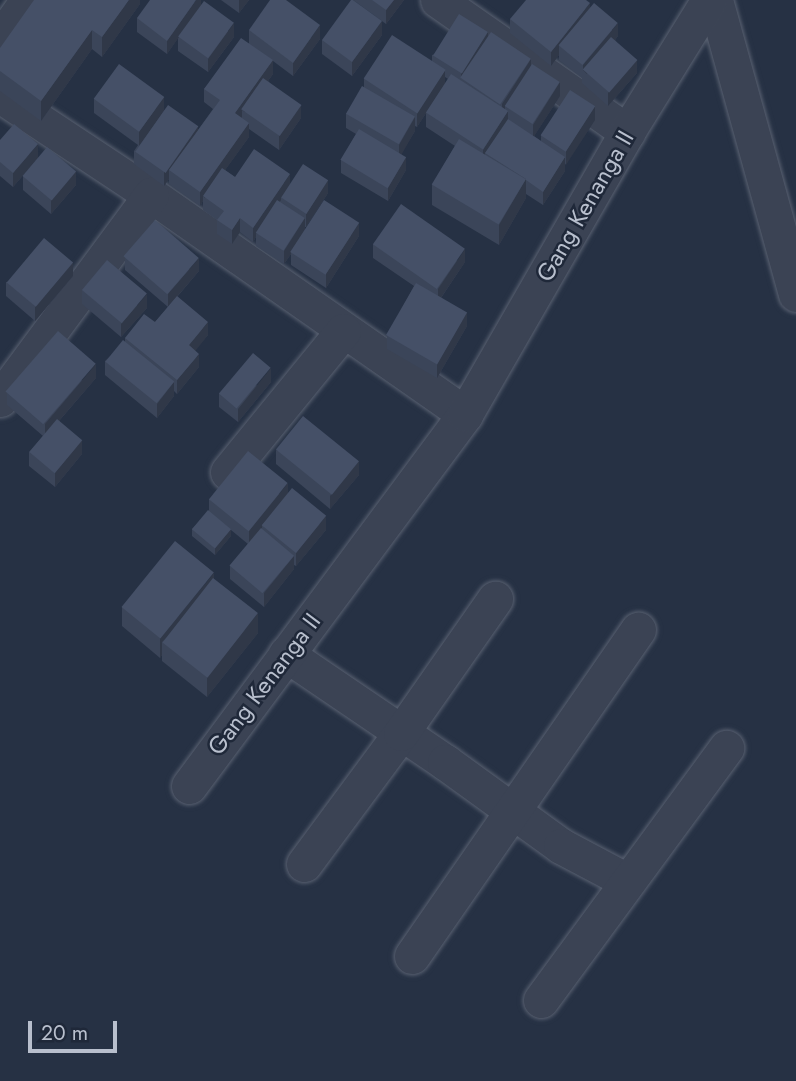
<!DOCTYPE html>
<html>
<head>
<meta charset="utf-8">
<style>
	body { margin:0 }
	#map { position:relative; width:796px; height:1081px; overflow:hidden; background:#263144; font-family:Jost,sans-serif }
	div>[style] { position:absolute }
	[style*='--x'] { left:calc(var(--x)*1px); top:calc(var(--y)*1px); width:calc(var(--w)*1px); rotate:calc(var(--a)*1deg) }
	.roads { filter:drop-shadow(0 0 2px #596171) drop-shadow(0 0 2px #596171) }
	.minor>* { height:35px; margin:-17.5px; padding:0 17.5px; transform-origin:17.5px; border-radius:17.5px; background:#3b4354 }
	.wall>* { inset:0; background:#3b4559 }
	.shaded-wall>* { inset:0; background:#303848 }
	.building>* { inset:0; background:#455067; transform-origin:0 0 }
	span { translate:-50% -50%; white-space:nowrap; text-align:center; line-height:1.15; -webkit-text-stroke:5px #1f2839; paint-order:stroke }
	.street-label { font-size:24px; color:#b8bfcd }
	.scale { position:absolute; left:28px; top:1021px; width:89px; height:32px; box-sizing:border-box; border:4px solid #b8bfcd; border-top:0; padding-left:9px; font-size:21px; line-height:24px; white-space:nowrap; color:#b8bfcd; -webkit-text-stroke:5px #1f2839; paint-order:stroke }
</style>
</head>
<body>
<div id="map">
	<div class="roads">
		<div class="minor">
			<i style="--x:438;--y:0;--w:231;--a:34.9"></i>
			<i style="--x:715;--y:0;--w:305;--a:74.6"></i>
			<i style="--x:0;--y:39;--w:48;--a:-54.3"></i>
			<i style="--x:0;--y:95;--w:181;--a:33.5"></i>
			<i style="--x:151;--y:195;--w:383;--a:34.9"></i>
			<i style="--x:0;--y:399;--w:254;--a:-53.5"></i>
			<i style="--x:228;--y:472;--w:182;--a:-50.8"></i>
			<i style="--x:286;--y:654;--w:192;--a:34.2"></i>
			<i style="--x:445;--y:762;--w:143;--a:35.9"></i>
			<i style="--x:561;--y:846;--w:75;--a:27.9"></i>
			<i style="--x:189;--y:786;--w:463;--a:-53.4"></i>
			<i style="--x:465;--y:414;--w:325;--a:-60.1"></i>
			<i style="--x:627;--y:132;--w:155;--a:-58.2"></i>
			<i style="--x:304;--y:864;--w:163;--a:-53.5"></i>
			<i style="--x:401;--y:733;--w:164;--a:-55"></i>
			<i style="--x:412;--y:956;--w:397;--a:-55.3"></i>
			<i style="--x:541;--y:1000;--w:313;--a:-53.7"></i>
		</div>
	</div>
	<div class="wall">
		<i style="clip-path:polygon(140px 0,140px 4px,102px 57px,92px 49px,41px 121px,0 91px,0 48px)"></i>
		<i style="clip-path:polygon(201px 0,201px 5px,234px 37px,208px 72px,178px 51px,178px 38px,167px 54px,137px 32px,137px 18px)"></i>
		<i style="clip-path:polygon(221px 0,249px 0,239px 13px)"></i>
		<i style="clip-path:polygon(353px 0,404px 0,386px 24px)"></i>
		<i style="clip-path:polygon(590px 8px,618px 36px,615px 40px,637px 73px,608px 106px,582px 83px,582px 78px,559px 60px,559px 55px,551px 66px,510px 33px,510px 19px)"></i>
		<i style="clip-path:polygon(249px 30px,320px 39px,293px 76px,273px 61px,273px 74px,268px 81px,301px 118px,279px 150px,249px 129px,249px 137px,225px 170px,235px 177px,290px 184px,328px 193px,306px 227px,305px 227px,305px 229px,359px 236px,326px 288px,291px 265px,291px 254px,284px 264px,256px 246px,256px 237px,253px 242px,240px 232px,232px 244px,217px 234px,217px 220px,203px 210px,203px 201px,200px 206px,169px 184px,169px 179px,164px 186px,134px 164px,134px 151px,138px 145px,94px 113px,94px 99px,164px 110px,198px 130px,213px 109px,204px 102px,204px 89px,249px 43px)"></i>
		<i style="clip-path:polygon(382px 35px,352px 76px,322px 54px,322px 40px)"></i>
		<i style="clip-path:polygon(488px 37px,531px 66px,560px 96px,534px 136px,541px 141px,541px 135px,595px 120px,565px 165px,565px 171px,543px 205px,526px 194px,526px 198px,499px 245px,432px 205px,432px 185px,455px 146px,426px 127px,426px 113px,448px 79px,445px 77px,445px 84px,417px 127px,415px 126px,415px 131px,401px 154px,406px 170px,388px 201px,341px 173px,341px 160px,356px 134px,346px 128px,346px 114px,364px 87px,364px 79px,432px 61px,432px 55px)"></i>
		<i style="clip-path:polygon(0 140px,38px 158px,13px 187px,0 176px)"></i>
		<i style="clip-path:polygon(23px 176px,76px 185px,51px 214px,23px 190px)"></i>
		<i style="clip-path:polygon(373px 244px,465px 262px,441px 298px,467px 326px,437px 378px,387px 349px,387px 336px,414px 286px,373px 258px)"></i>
		<i style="clip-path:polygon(125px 257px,199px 271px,177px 297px,208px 335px,195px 350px,199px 367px,177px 394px,174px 391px,174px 396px,157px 418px,105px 375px,105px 361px,125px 342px,125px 338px,155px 322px,168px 307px,125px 270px)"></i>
		<i style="clip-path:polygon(73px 276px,35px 321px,6px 296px,6px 282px)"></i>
		<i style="clip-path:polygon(82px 290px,147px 308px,121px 337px,82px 304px)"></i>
		<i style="clip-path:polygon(96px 378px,59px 421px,82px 454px,55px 487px,29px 466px,29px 452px,43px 436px,7px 405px,7px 392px)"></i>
		<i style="clip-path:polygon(271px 382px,238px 422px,219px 407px,219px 394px)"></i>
		<i style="clip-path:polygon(276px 450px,359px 475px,330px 509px,276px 464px)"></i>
		<i style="clip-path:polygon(288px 493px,326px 530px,296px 566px,294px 565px,294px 569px,264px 607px,230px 579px,230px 566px,248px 544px,231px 530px,231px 536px,215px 555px,192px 536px,192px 529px,209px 511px,209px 499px)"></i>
		<i style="clip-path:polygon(122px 607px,258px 633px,207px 697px,162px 661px,162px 655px,160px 658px,122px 626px)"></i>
	</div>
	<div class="shaded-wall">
		<i style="clip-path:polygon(129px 0,140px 0,140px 4px,102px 57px,102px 37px)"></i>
		<i style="clip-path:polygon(196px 0,201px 0,201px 6px,167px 54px,167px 41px)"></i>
		<i style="clip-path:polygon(239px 0,249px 0,239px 13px)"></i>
		<i style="clip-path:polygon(394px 0,404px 0,386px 24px,386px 10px)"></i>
		<i style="clip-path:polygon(590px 3px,590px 17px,559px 46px,559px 55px,551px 66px,551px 52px)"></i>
		<i style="clip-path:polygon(382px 21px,382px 35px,352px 76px,352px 62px)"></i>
		<i style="clip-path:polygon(234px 23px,234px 37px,208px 72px,208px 59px)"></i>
		<i style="clip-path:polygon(618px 23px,618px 36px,587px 74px,583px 70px,583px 65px)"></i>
		<i style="clip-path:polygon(320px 25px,320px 39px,293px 76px,293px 63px)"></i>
		<i style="clip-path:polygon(92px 30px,92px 49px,41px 121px,41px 101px)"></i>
		<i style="clip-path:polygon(488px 32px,488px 46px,461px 78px,461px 87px,461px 74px)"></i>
		<i style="clip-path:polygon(531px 59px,531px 73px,505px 106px,505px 114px,502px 118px,502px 104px)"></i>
		<i style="clip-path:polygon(273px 60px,273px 74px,245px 112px,242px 110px,242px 117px,235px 126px,235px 113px)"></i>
		<i style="clip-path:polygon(637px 60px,637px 73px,608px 106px,608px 93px)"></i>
		<i style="clip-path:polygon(445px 70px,445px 84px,417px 127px,417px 113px)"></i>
		<i style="clip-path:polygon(560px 82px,560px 96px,533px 138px,533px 125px)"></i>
		<i style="clip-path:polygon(164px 97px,164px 111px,139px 146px,139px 132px)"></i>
		<i style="clip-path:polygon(301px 105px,301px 118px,279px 150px,279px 136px)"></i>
		<i style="clip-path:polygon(595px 106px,595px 120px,566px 165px,566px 151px)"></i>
		<i style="clip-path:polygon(508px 111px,508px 125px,485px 153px,485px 160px,483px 164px,483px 150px)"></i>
		<i style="clip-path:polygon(415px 117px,415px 131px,399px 159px,399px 145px)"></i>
		<i style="clip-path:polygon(249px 123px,249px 137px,205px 198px,203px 196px,203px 201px,200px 206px,200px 192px)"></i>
		<i style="clip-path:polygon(198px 126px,198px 140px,169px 170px,169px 179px,164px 186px,164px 172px)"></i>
		<i style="clip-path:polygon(38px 144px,38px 158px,13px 187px,13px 173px)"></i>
		<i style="clip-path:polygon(406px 157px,406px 170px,388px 201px,388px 188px)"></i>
		<i style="clip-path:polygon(565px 157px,565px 171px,543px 205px,543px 192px)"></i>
		<i style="clip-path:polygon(76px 171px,76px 185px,51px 214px,51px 200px)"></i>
		<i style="clip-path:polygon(290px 174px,290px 187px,281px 198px,281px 200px,258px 234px,256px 233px,256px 237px,253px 242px,253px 228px)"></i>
		<i style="clip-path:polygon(526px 179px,526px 198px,499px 245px,499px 225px)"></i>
		<i style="clip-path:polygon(328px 180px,328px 193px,306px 227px,306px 214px)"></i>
		<i style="clip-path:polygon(240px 218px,240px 232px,232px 244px,232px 230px)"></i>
		<i style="clip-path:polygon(305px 218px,305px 232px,291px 252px,291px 254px,284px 264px,284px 251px)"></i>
		<i style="clip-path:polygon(359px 223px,359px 236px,326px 288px,326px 274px)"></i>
		<i style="clip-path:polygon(465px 249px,465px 262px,438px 302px,438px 289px)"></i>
		<i style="clip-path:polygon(199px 258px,199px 271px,168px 307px,168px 294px)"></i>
		<i style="clip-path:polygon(73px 262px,73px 276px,35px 321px,35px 307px)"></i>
		<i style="clip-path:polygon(147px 294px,147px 308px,121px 337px,121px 324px)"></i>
		<i style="clip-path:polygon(467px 312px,467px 326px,437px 378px,437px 364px)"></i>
		<i style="clip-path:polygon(208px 322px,208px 335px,189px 359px,189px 345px)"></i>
		<i style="clip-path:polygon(199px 354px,199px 367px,177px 394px,177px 380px)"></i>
		<i style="clip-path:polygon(96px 364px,96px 378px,45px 437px,45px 424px)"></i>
		<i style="clip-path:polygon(271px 368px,271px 382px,238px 422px,238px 409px)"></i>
		<i style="clip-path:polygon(174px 382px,174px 396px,157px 418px,157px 404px)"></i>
		<i style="clip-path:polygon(82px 440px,82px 454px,55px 487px,55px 473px)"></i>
		<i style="clip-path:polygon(359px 461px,359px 475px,330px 509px,330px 496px)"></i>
		<i style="clip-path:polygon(288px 483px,288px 497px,262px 525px,262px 528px,249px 545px,249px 531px)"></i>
		<i style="clip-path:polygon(326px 516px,326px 530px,296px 566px,296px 553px)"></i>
		<i style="clip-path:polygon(231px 529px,231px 536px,215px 555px,215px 548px)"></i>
		<i style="clip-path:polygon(294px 556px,294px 569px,264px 607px,264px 593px)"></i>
		<i style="clip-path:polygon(214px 573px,214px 593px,162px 642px,162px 655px,160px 658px,160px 638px)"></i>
		<i style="clip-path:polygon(258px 613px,258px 633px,207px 697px,207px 677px)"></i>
	</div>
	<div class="building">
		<i style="clip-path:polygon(34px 0,129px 0,102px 37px,92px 30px,41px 101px,0 71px,0 48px)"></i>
		<i style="clip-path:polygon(150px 0,196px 0,167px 41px,137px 18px)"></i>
		<i style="clip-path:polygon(270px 0,286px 0,320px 25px,293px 63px,249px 30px)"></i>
		<i style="clip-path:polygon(351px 0,353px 0,382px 21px,352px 62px,322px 40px)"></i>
		<i style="clip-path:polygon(372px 0,394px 0,386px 10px)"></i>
		<i style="clip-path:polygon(526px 0,586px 0,590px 3px,551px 52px,510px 19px)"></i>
		<i style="left:204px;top:1px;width:37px;height:44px;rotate:36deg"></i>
		<i style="left:594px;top:3px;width:31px;height:55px;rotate:40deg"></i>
		<i style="left:459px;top:14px;width:34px;height:49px;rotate:32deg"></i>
		<i style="left:491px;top:32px;width:48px;height:55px;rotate:34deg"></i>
		<i style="left:392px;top:35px;width:64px;height:52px;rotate:33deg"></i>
		<i style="left:611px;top:37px;width:35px;height:43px;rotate:41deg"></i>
		<i style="clip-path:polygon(241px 38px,273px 60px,235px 113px,249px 123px,200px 192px,169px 170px,220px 100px,204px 89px)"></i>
		<i style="left:119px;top:64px;width:56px;height:43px;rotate:36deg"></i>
		<i style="left:532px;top:64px;width:33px;height:50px;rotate:33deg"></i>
		<i style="left:451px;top:74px;width:68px;height:46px;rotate:33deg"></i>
		<i style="left:263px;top:78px;width:47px;height:38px;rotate:35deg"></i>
		<i style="left:362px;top:86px;width:61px;height:32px;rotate:30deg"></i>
		<i style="left:570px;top:90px;width:30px;height:54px;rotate:33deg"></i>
		<i style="left:168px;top:105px;width:37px;height:57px;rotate:35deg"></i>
		<i style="clip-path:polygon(508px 119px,565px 157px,543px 192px,526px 180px,526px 179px,485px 153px)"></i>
		<i style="clip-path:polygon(14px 124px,38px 144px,13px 173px,0 162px,0 140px)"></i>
		<i style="left:359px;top:129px;width:55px;height:36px;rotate:31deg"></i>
		<i style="left:459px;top:139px;width:78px;height:53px;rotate:31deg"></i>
		<i style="left:47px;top:147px;width:38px;height:38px;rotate:40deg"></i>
		<i style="clip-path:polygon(254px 149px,290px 174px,253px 228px,240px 218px,232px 230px,217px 220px,224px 211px,203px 196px,222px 168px,235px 177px)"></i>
		<i style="left:303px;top:164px;width:30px;height:40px;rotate:33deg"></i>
		<i style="left:277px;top:200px;width:33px;height:39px;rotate:33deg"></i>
		<i style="left:324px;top:200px;width:42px;height:62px;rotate:33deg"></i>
		<i style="left:401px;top:204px;width:78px;height:49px;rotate:35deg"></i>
		<i style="left:155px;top:220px;width:58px;height:48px;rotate:41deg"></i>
		<i style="left:44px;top:238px;width:38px;height:58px;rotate:40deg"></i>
		<i style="left:107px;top:260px;width:52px;height:39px;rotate:40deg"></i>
		<i style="left:416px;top:283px;width:59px;height:60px;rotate:30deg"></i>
		<i style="clip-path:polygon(177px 296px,208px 322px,189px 345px,199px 354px,177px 380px,125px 338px,144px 314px,155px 322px)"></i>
		<i style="left:58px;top:331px;width:50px;height:80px;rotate:41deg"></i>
		<i style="left:123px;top:340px;width:66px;height:28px;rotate:39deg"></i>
		<i style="left:253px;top:353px;width:23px;height:53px;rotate:40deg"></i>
		<i style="left:303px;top:416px;width:72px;height:43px;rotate:39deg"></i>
		<i style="left:57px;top:419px;width:33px;height:43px;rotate:40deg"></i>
		<i style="left:248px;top:451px;width:51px;height:62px;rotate:39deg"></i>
		<i style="left:292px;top:488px;width:44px;height:48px;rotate:39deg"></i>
		<i style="left:208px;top:510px;width:30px;height:25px;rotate:40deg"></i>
		<i style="left:261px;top:528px;width:43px;height:49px;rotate:40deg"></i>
		<i style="left:175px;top:541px;width:50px;height:85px;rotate:39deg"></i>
		<i style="left:213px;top:578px;width:57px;height:82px;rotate:38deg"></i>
	</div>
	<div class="street-label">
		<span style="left:585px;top:206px;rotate:-60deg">Gang Kenanga II</span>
		<span style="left:264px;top:684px;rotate:-53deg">Gang Kenanga II</span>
	</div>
	<div class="scale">20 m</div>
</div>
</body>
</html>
